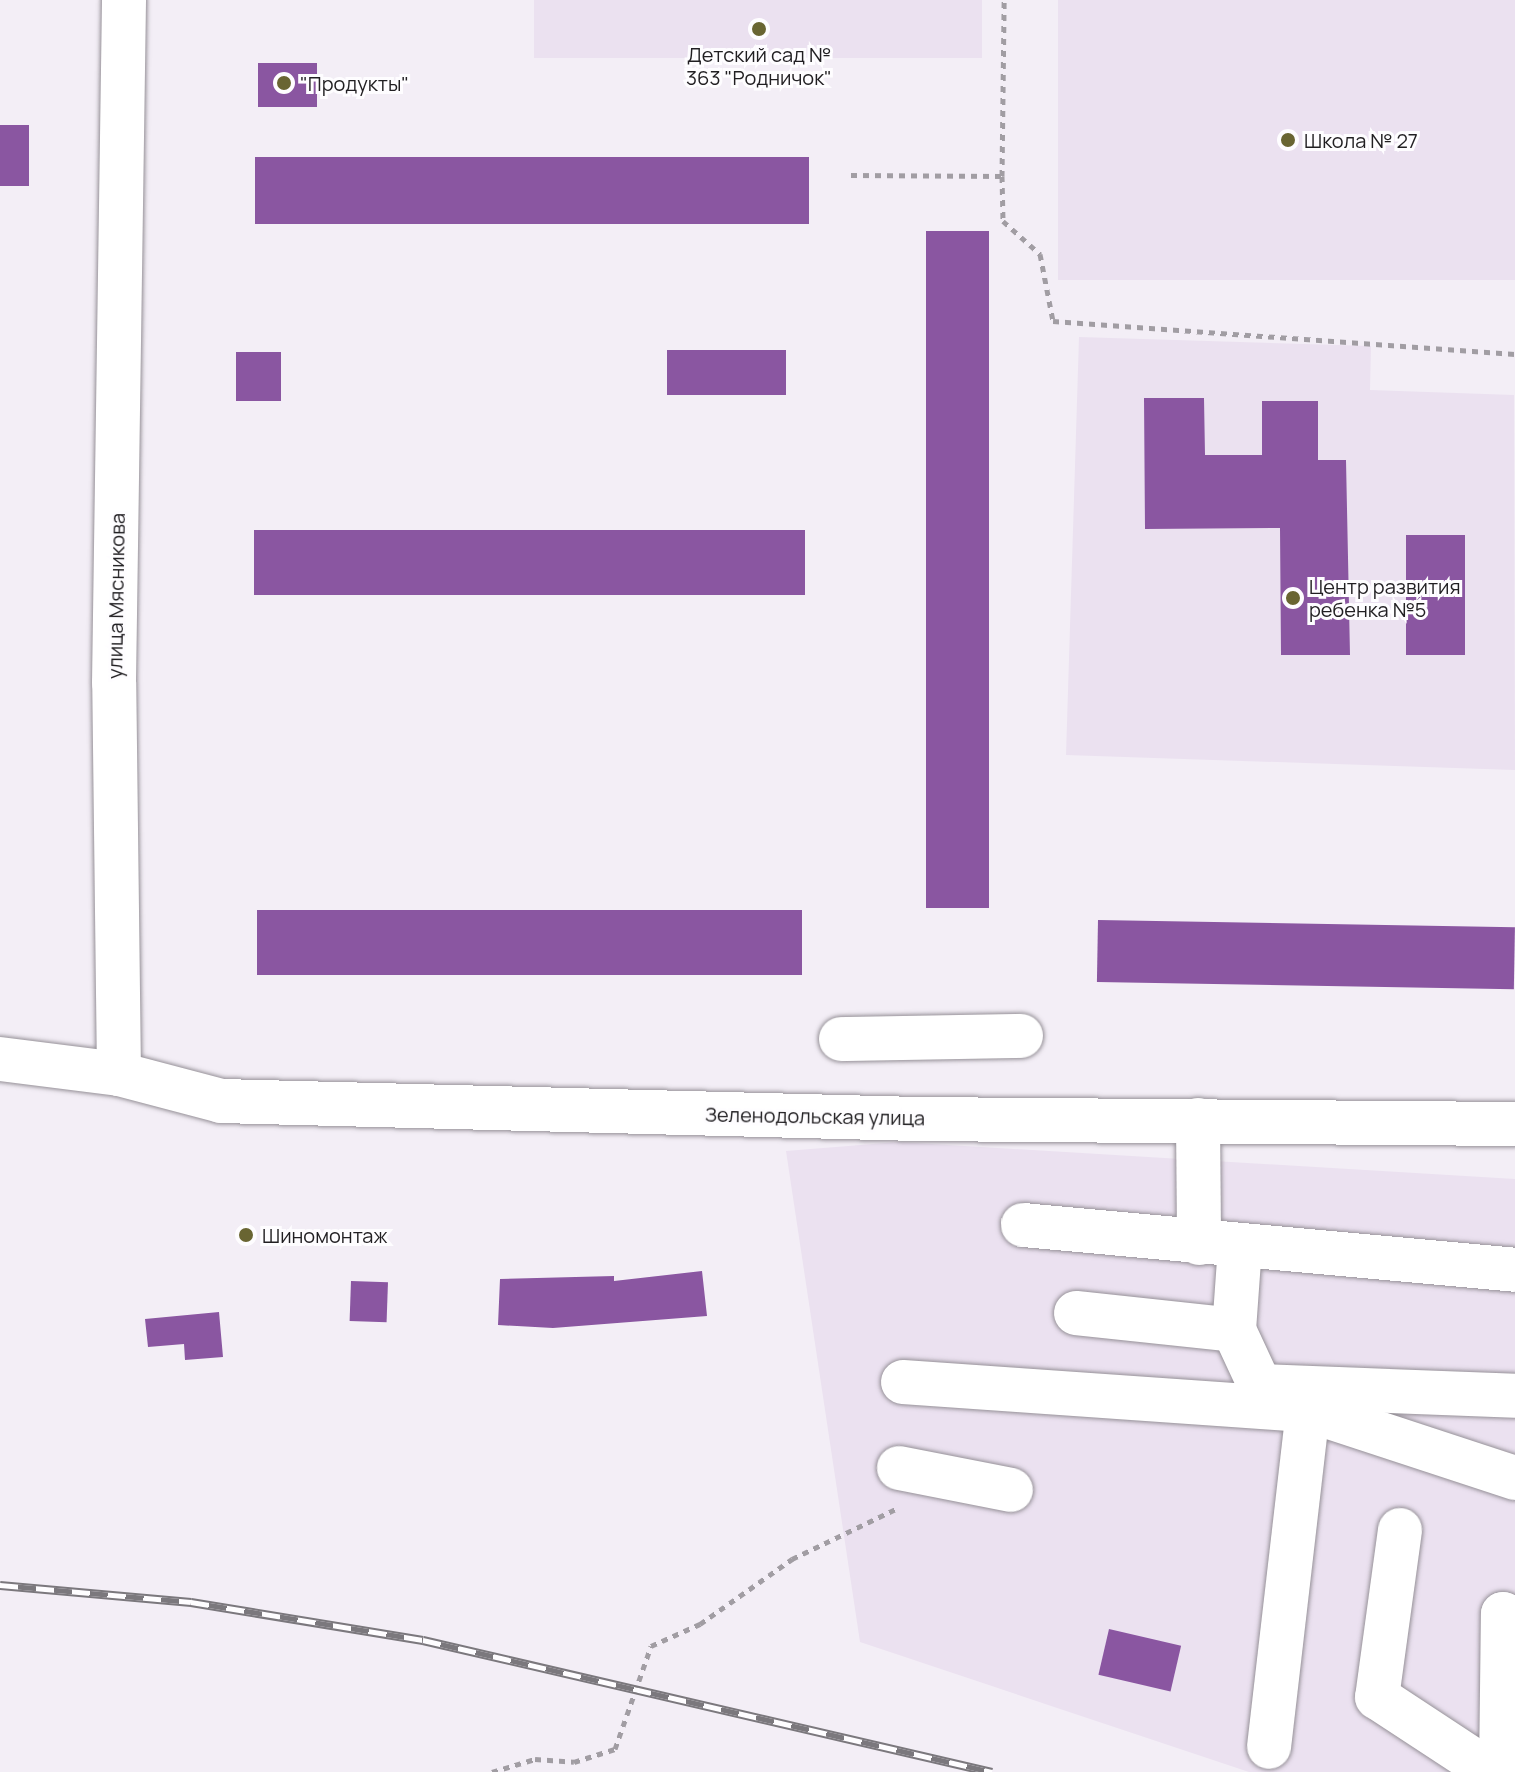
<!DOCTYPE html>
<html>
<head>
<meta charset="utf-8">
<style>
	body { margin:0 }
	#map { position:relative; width:1515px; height:1772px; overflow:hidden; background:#f3eef6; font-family:Manrope,sans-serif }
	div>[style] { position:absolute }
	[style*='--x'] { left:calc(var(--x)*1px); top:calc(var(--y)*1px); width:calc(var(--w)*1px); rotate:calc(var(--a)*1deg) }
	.built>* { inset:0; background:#ebe1f0; transform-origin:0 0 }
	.building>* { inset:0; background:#8a56a1; transform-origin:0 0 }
	.path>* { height:5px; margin-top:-2.5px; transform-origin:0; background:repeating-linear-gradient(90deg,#a19da3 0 6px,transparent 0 12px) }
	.roads { filter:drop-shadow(0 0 2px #969198) drop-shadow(0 0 2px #969198) }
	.minor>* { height:44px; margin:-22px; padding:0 22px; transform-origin:22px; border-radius:22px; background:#fff }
	.rail>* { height:9px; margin-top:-4.5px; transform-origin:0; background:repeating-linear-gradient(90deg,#fefdff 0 18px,#7b787d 0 36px); box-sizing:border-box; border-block:2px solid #7b787d }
	.dots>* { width:22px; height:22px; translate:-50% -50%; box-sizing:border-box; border:4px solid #fefdff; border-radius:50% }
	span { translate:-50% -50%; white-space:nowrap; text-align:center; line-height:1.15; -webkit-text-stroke:6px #fefdff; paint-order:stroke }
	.poi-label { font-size:20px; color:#211f22 }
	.left { translate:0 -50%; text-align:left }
	.street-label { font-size:20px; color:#211f22 }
</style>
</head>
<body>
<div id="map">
	<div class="built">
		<i style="left:534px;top:0;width:448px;height:58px"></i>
		<i style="left:1058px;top:0;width:457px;height:280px"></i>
		<i style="clip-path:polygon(1079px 337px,1371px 346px,1370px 390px,1514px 395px,1515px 770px,1066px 755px)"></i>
		<i style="clip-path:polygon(898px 1142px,1515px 1179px,1515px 1772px,1249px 1772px,860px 1642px,786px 1151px)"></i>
	</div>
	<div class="building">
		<i style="left:258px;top:63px;width:59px;height:44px"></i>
		<i style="left:0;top:125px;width:29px;height:61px"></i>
		<i style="left:255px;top:157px;width:554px;height:67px"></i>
		<i style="left:926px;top:231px;width:63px;height:677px"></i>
		<i style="left:786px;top:350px;width:45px;height:119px;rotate:90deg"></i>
		<i style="left:236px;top:352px;width:45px;height:49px"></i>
		<i style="clip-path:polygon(1144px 398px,1204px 398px,1205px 455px,1262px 455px,1262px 401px,1318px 401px,1318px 460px,1346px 460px,1350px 655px,1281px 655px,1280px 528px,1145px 529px)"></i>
		<i style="left:254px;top:530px;width:551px;height:65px"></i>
		<i style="left:1406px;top:535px;width:59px;height:120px"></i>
		<i style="left:257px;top:910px;width:545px;height:65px"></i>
		<i style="left:1098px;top:920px;width:417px;height:62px;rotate:1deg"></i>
		<i style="clip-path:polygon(702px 1271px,707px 1316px,553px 1328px,498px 1325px,500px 1279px,614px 1276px,614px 1281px)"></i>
		<i style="left:351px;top:1281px;width:37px;height:40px;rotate:2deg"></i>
		<i style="clip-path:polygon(219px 1312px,223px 1357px,185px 1360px,184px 1344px,148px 1347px,145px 1319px)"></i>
		<i style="left:1109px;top:1629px;width:74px;height:47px;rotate:13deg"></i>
	</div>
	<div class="path">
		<i style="--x:851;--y:175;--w:151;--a:0.4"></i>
		<i style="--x:1002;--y:176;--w:45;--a:88.7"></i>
		<i style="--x:1003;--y:221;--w:50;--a:41.7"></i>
		<i style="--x:1040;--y:254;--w:68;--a:79"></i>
		<i style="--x:1053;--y:321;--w:463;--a:4.1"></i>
		<i style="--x:1002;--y:176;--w:176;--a:-89.3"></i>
		<i style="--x:492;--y:1772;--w:45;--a:-16.8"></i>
		<i style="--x:535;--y:1759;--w:39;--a:4"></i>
		<i style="--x:574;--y:1762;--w:43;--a:-17.6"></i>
		<i style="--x:615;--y:1749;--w:109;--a:-70.7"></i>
		<i style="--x:651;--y:1646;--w:54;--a:-24.2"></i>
		<i style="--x:700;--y:1624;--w:113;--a:-35.2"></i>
		<i style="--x:792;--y:1559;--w:118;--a:-25.7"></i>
	</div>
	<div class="roads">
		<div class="minor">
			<i style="--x:841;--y:1039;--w:180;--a:-1"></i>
			<i style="--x:0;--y:1059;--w:120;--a:7.2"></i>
			<i style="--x:119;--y:1074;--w:106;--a:14.8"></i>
			<i style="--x:221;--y:1101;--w:697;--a:1.48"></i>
			<i style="--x:918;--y:1119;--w:597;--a:0.48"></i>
			<i style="--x:119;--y:1074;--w:391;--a:-90.7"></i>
			<i style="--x:114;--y:683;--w:683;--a:-89.16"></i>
			<i style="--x:1198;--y:1120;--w:123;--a:89.5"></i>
			<i style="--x:1023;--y:1225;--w:494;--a:5.2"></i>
			<i style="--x:1076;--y:1313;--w:159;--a:6.1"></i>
			<i style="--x:1234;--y:1330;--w:62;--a:65.1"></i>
			<i style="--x:1260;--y:1386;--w:255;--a:2.2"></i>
			<i style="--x:1234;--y:1330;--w:83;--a:-85.9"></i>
			<i style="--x:903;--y:1382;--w:406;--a:4"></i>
			<i style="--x:1308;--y:1410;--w:339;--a:96.6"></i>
			<i style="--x:1308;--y:1410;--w:218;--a:18.2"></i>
			<i style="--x:899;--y:1468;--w:114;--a:11.1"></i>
			<i style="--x:1400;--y:1530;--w:169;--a:97.8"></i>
			<i style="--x:1377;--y:1697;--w:136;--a:33.3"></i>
			<i style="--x:1501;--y:1772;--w:158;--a:-89.3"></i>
			<i style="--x:1503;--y:1614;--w:13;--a:23"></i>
		</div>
	</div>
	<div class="rail">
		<i style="--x:0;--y:1585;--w:192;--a:5.1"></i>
		<i style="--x:191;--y:1602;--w:235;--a:9.3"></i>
		<i style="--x:423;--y:1640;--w:584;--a:13.06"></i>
	</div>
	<div class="dots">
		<i style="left:759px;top:29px;background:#696532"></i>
		<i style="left:284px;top:83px;background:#696532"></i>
		<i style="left:1288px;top:140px;background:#696532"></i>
		<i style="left:1293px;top:598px;background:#696532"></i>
		<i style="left:246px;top:1235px;background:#696532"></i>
	</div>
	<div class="poi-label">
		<span style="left:759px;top:66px">Детский сад №<br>363 "Родничок"</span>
		<span class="left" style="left:300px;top:83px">"Продукты"</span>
		<span class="left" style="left:1304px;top:140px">Школа № 27</span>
		<span class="left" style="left:1309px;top:598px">Центр развития<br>ребенка №5</span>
		<span class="left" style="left:262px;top:1235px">Шиномонтаж</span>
	</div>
	<div class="street-label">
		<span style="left:116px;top:596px;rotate:-89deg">улица Мясникова</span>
		<span style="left:815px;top:1116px;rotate:1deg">Зеленодольская улица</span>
	</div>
</div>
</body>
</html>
